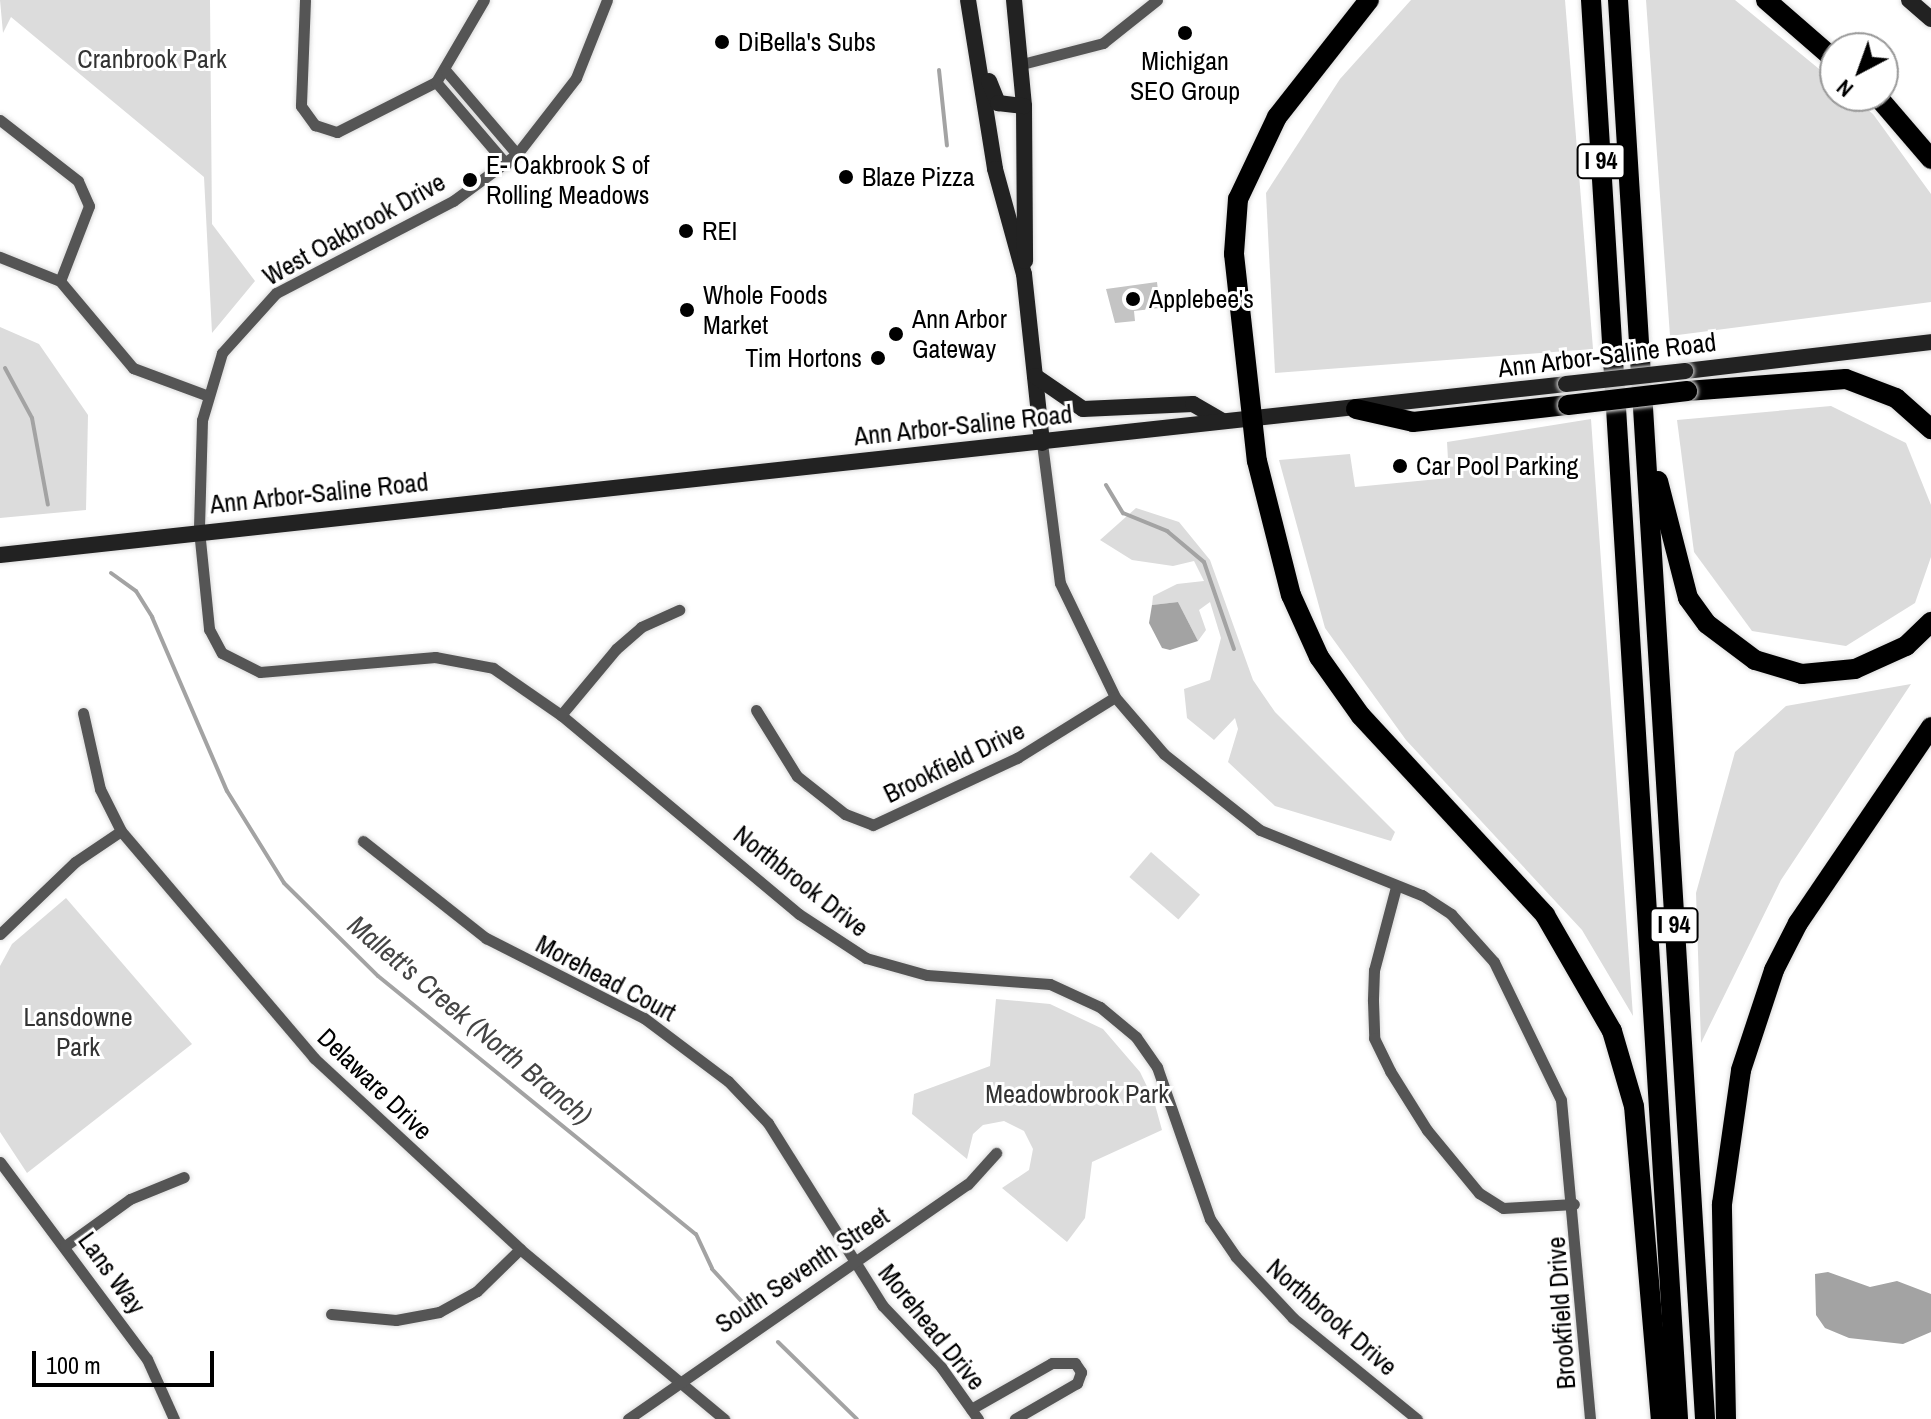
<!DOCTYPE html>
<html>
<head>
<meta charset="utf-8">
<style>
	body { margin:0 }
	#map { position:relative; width:1931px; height:1419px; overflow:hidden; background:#fff; font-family:"Archivo Narrow",sans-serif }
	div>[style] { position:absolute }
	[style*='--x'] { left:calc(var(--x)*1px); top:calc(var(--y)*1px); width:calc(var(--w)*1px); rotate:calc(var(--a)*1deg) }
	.green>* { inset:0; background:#dcdcdc; transform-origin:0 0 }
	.water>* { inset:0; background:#a3a3a3 }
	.stream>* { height:4px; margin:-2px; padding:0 2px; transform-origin:2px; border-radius:2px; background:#a3a3a3 }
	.building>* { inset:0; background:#c4c4c4 }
	.roads { filter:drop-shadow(0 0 2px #dbdbdb) drop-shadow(0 0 2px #dbdbdb) }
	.street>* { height:11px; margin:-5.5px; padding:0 5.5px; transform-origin:5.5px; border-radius:5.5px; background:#555 }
	.secondary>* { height:16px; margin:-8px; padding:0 8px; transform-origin:8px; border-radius:8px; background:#222 }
	.highway>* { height:20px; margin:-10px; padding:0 10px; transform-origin:10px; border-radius:10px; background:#000 }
	.bridges { filter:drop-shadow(0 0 2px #dbdbdb) drop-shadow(0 0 2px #dbdbdb) }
	.secondary-bridge>* { height:16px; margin:-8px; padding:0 8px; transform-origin:8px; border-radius:8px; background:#222 }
	.highway-bridge>* { height:20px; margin:-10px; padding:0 10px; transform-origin:10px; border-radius:10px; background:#000 }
	.dots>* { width:22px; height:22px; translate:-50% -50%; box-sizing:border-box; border:4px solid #fff; border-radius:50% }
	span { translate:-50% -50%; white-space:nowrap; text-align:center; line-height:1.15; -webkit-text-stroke:6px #fff; paint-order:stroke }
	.shield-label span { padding:2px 6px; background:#fff; border:2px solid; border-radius:6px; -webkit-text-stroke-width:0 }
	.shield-label { font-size:24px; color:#000; font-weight:700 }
	.poi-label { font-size:26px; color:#000 }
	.left { translate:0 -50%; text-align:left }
	.right { translate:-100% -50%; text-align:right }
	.park-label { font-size:26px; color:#333 }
	.street-label { font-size:26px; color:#000 }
	.water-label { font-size:28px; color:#444; font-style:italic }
	.north { position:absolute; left:1819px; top:32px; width:80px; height:80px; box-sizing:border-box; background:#fff; border:2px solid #999; border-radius:50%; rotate:221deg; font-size:22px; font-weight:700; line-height:32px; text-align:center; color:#000 }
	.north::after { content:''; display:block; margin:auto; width:28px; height:36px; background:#000; clip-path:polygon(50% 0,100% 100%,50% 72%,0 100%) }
	.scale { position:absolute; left:32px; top:1351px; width:182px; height:36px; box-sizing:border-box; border:4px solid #000; border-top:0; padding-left:10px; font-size:24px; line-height:28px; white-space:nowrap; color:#000; -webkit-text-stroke:6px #fff; paint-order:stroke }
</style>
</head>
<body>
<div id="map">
	<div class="green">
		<i style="clip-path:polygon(0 0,210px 0,212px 224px,255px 281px,212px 333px,204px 177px,11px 17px,3px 33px)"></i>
		<i style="clip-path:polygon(1411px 0,1565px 0,1593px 349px,1275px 373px,1266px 193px,1340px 79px)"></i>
		<i style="clip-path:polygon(1646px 0,1735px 0,1835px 82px,1835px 96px,1851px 96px,1873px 114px,1931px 194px,1931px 302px,1670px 336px)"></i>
		<i style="clip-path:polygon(0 327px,39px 344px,88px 415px,86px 510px,0 518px)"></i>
		<i style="clip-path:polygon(1831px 406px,1906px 443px,1931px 505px,1931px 557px,1915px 603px,1846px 646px,1752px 631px,1694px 552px,1677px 420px)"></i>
		<i style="clip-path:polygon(1591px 419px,1633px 1016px,1582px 930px,1406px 740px,1325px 628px,1279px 460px,1350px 454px,1355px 487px,1449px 478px,1447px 442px)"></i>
		<i style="clip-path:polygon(1136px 508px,1179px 522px,1210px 560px,1253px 680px,1275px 712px,1395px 832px,1391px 841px,1275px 806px,1228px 762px,1238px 729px,1235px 718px,1214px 740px,1187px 718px,1184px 689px,1210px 680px,1221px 638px,1210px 602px,1199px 610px,1206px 630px,1198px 641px,1178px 602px,1152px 605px,1153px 596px,1177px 584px,1204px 581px,1194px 561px,1173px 566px,1132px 560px,1100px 540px)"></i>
		<i style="clip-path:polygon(1911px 684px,1781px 880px,1701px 1043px,1696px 893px,1735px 752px,1786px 706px)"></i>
		<i style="left:1151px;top:852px;width:65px;height:33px;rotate:41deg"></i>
		<i style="clip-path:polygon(66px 898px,192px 1044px,27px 1173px,0 1132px,0 966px,12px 944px)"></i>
		<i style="clip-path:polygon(996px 999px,1050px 1004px,1103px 1029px,1140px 1072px,1154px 1101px,1162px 1130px,1092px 1162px,1085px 1218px,1067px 1242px,1002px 1188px,1029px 1170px,1033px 1149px,1024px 1131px,1004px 1121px,983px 1125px,973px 1134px,967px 1159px,912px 1114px,914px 1094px,990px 1066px)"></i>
	</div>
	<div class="water">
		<i style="clip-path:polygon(1178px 602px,1198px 641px,1170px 650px,1162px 648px,1149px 623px,1152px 605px)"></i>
		<i style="clip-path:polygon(1828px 1272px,1870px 1287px,1897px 1281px,1931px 1294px,1931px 1332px,1903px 1344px,1849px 1338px,1825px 1328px,1816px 1315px,1815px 1274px)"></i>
	</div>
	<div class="stream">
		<i style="--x:939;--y:70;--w:76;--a:84"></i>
		<i style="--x:5;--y:368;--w:57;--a:61.6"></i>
		<i style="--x:32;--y:418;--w:88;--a:79.6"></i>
		<i style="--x:1106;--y:485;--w:33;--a:59"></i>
		<i style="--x:1123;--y:513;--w:48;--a:22.2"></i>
		<i style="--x:1167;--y:531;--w:48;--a:40"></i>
		<i style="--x:1204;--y:562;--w:92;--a:71"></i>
		<i style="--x:111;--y:573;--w:31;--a:36"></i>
		<i style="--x:136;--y:591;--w:31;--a:58"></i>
		<i style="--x:152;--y:617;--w:189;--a:66.7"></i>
		<i style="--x:227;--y:791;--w:108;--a:58.2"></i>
		<i style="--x:284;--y:883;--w:132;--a:44.7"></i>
		<i style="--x:378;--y:976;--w:409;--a:39.1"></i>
		<i style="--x:696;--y:1234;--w:38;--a:65"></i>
		<i style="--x:712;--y:1269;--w:49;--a:47.5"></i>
		<i style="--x:778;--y:1342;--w:110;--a:44.3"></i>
	</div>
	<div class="building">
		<i style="clip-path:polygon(1157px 282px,1160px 308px,1134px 311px,1135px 321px,1115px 323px,1106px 289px)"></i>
	</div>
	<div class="roads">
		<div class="street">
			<i style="--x:305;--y:0;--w:106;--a:92.2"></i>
			<i style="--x:301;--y:106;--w:24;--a:54"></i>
			<i style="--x:315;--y:125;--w:23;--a:18"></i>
			<i style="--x:337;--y:132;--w:111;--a:-26.8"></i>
			<i style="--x:436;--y:82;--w:95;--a:-59.7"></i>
			<i style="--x:607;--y:0;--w:84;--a:111.7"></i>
			<i style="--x:576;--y:78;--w:96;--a:127.8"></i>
			<i style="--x:517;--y:154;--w:79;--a:143.7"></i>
			<i style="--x:453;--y:201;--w:199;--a:152.5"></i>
			<i style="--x:276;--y:293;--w:81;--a:132"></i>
			<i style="--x:222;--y:353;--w:70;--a:106.6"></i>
			<i style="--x:202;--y:420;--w:110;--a:91.6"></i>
			<i style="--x:199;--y:530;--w:100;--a:84.2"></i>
			<i style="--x:209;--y:629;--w:27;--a:62"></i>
			<i style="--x:222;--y:653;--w:42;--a:26.6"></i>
			<i style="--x:260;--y:672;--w:176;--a:-4.9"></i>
			<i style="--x:435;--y:657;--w:59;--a:10.7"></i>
			<i style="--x:493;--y:668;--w:83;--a:34.7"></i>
			<i style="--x:561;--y:715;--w:310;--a:39.9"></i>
			<i style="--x:799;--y:914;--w:80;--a:33.3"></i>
			<i style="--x:866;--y:958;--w:63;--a:15.6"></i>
			<i style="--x:927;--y:975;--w:123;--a:4.2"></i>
			<i style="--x:1050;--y:984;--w:55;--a:24.7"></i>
			<i style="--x:1100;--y:1007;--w:47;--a:39.8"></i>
			<i style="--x:1136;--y:1037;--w:37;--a:55"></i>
			<i style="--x:1157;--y:1067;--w:161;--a:70.8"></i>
			<i style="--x:1210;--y:1219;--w:46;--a:55.6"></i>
			<i style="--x:1236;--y:1257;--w:83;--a:46.9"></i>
			<i style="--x:1293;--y:1318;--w:160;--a:39.2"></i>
			<i style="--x:1022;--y:64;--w:84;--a:-14.5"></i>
			<i style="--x:1103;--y:43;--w:69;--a:-38.5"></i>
			<i style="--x:446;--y:71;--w:109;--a:49.5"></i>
			<i style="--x:436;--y:82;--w:108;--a:49.5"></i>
			<i style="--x:0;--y:120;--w:99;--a:38"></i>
			<i style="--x:78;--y:181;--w:27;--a:66"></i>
			<i style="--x:89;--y:206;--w:80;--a:111.1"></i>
			<i style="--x:60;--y:281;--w:65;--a:-158.2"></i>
			<i style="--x:60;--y:281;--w:114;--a:50"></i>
			<i style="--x:133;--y:368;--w:78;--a:20.3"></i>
			<i style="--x:1042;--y:443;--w:141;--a:82.7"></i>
			<i style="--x:1060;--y:583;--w:127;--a:64.2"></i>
			<i style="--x:1115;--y:697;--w:75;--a:49.3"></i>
			<i style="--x:1164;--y:754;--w:122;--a:38.4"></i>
			<i style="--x:1260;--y:830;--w:175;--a:21.9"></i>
			<i style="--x:1422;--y:895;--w:35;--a:33"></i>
			<i style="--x:1451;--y:914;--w:64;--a:48.1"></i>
			<i style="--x:1494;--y:962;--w:153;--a:64.1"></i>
			<i style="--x:1561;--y:1100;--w:320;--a:84.8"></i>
			<i style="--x:756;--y:710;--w:78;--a:58.2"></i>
			<i style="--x:797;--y:776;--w:61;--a:38.4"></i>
			<i style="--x:845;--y:814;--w:30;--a:21"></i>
			<i style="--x:873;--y:825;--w:159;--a:-25"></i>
			<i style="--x:1017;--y:758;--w:115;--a:-31.9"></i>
			<i style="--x:83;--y:713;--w:78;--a:77.4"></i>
			<i style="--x:100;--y:789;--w:47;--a:63.4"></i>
			<i style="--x:121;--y:831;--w:298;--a:49.6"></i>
			<i style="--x:314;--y:1058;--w:281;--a:42.8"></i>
			<i style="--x:520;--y:1249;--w:266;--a:39.8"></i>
			<i style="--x:561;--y:715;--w:86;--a:-50.2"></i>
			<i style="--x:616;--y:649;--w:33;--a:-41"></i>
			<i style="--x:641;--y:627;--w:42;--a:-24.1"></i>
			<i style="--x:363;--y:841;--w:157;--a:38.3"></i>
			<i style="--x:486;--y:938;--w:177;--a:26.9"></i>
			<i style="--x:644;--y:1018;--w:105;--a:36.9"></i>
			<i style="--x:728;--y:1081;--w:58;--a:46.4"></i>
			<i style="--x:768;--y:1123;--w:215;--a:57.9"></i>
			<i style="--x:882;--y:1305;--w:86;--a:46.4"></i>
			<i style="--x:941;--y:1367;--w:64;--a:54.6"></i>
			<i style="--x:1396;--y:887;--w:86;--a:104.8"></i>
			<i style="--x:1374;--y:970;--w:31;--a:92"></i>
			<i style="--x:1373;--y:1001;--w:37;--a:88"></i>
			<i style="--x:1374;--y:1038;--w:37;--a:64"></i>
			<i style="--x:1390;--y:1071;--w:70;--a:57.9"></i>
			<i style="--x:1427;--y:1130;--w:82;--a:50.5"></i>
			<i style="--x:1479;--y:1193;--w:28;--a:32"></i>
			<i style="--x:1503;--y:1208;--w:71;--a:-3.2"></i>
			<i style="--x:0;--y:934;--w:104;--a:-43.8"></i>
			<i style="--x:75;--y:862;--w:55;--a:-34"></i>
			<i style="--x:0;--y:1162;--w:246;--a:53.3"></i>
			<i style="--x:147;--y:1359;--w:66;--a:65.8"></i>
			<i style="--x:65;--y:1246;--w:80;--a:-35.9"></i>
			<i style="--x:130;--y:1199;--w:58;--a:-22.2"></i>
			<i style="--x:331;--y:1314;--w:65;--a:5.3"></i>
			<i style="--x:396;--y:1320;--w:44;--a:-10.5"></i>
			<i style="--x:439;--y:1312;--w:43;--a:-28.9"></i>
			<i style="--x:477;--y:1291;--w:60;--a:-44.3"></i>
			<i style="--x:971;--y:1409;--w:93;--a:-29.6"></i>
			<i style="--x:1052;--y:1363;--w:23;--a:0"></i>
			<i style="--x:1075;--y:1363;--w:11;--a:56"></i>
			<i style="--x:1081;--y:1372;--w:12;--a:110"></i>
			<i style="--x:1077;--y:1383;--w:72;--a:149.9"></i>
			<i style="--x:628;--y:1419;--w:413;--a:-34.7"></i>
			<i style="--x:968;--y:1184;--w:42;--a:-47.9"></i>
		</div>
		<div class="secondary">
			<i style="--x:968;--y:0;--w:171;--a:80.9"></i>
			<i style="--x:995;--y:169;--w:109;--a:74.6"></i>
			<i style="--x:1024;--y:274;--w:170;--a:83.9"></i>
			<i style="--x:1014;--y:0;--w:106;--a:84.6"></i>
			<i style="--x:1024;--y:106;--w:155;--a:89.6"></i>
			<i style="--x:1909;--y:0;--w:29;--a:41"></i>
			<i style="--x:989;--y:81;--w:24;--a:68"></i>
			<i style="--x:998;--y:103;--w:26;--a:7"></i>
			<i style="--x:1685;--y:371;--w:248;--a:-6.7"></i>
			<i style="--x:1035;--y:376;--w:58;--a:34.5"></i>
			<i style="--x:1083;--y:409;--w:110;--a:-2.6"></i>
			<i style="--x:1193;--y:404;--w:34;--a:30"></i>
			<i style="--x:0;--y:555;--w:1575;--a:-6.23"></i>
		</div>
		<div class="highway">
			<i style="--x:1369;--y:0;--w:149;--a:128.2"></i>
			<i style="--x:1277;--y:117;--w:91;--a:115.4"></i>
			<i style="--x:1238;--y:199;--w:55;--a:94.2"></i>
			<i style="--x:1234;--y:254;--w:208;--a:83.7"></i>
			<i style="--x:1257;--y:461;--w:138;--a:75.8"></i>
			<i style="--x:1291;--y:595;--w:68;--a:65.7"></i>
			<i style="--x:1319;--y:657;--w:72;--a:54.6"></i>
			<i style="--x:1361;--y:716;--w:271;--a:47.2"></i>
			<i style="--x:1545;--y:915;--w:134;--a:60"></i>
			<i style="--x:1612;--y:1031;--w:78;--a:73.7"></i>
			<i style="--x:1634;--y:1106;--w:314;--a:85.1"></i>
			<i style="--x:1591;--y:0;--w:1422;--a:86.49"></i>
			<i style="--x:1618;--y:0;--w:1422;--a:86.49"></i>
			<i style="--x:1766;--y:0;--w:91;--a:41"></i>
			<i style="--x:1877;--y:96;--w:83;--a:49.4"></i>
			<i style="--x:1687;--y:391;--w:159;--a:-4.3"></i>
			<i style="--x:1846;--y:379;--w:53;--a:20.8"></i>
			<i style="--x:1896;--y:398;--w:47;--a:41.5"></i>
			<i style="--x:1356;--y:409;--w:58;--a:12.8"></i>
			<i style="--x:1413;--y:422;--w:156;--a:-6.3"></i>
			<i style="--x:1658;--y:481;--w:121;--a:75.6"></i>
			<i style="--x:1688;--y:598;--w:32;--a:54"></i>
			<i style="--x:1707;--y:624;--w:60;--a:36.9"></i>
			<i style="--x:1755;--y:660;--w:49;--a:16.6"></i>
			<i style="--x:1802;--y:674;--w:53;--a:-5.4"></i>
			<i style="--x:1855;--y:669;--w:56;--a:-24.3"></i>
			<i style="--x:1906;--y:646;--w:35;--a:-44"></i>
			<i style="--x:1726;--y:1419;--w:215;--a:-91.1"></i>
			<i style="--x:1722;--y:1204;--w:135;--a:-81.9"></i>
			<i style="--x:1741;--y:1070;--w:105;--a:-71.7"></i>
			<i style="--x:1774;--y:970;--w:53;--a:-62.9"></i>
			<i style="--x:1798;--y:923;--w:237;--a:-55.8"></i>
		</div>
	</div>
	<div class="bridges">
		<div class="secondary-bridge">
			<i style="--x:1566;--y:384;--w:120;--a:-6.2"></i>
		</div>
		<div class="highway-bridge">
			<i style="--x:1568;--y:405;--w:120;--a:-6.7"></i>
		</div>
	</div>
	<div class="dots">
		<i style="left:1185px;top:33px;background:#000"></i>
		<i style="left:722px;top:42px;background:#000"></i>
		<i style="left:846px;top:177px;background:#000"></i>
		<i style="left:470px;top:180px;background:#000"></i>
		<i style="left:686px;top:231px;background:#000"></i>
		<i style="left:1133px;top:299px;background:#000"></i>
		<i style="left:687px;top:310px;background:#000"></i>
		<i style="left:896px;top:334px;background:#000"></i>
		<i style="left:878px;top:358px;background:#000"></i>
		<i style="left:1400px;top:466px;background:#000"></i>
	</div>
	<div class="shield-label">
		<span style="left:1601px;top:161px">I 94</span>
		<span style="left:1674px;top:925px">I 94</span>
	</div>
	<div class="poi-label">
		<span class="left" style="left:738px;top:42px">DiBella's Subs</span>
		<span style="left:1185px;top:76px">Michigan<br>SEO Group</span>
		<span class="left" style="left:486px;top:180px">E- Oakbrook S of<br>Rolling Meadows</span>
		<span class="left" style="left:862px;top:177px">Blaze Pizza</span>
		<span class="left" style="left:702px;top:231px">REI</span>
		<span class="left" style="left:703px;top:310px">Whole Foods<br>Market</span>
		<span class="left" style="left:1149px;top:299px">Applebee's</span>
		<span class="left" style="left:912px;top:334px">Ann Arbor<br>Gateway</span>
		<span class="right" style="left:862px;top:358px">Tim Hortons</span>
		<span class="left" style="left:1416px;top:466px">Car Pool Parking</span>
	</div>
	<div class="park-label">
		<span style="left:152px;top:59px">Cranbrook Park</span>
		<span style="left:78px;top:1032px">Lansdowne<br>Park</span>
		<span style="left:1077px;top:1094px">Meadowbrook Park</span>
	</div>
	<div class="street-label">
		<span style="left:354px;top:229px;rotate:-29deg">West Oakbrook Drive</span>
		<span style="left:1607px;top:355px;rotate:-7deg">Ann Arbor-Saline Road</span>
		<span style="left:963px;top:425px;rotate:-6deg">Ann Arbor-Saline Road</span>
		<span style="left:319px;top:493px;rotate:-6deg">Ann Arbor-Saline Road</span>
		<span style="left:954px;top:762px;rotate:-26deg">Brookfield Drive</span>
		<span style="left:801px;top:881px;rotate:38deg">Northbrook Drive</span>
		<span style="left:606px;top:978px;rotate:28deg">Morehead Court</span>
		<span style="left:375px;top:1084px;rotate:44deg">Delaware Drive</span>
		<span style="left:802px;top:1270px;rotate:-34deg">South Seventh Street</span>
		<span style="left:112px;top:1273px;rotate:54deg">Lans Way</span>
		<span style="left:1561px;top:1313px;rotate:-94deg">Brookfield Drive</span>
		<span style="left:1332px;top:1317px;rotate:41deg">Northbrook Drive</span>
		<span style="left:932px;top:1327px;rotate:51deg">Morehead Drive</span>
	</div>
	<div class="water-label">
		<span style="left:470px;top:1020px;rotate:40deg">Mallett's Creek (North Branch)</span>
	</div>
	<div class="north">N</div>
	<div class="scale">100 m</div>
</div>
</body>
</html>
